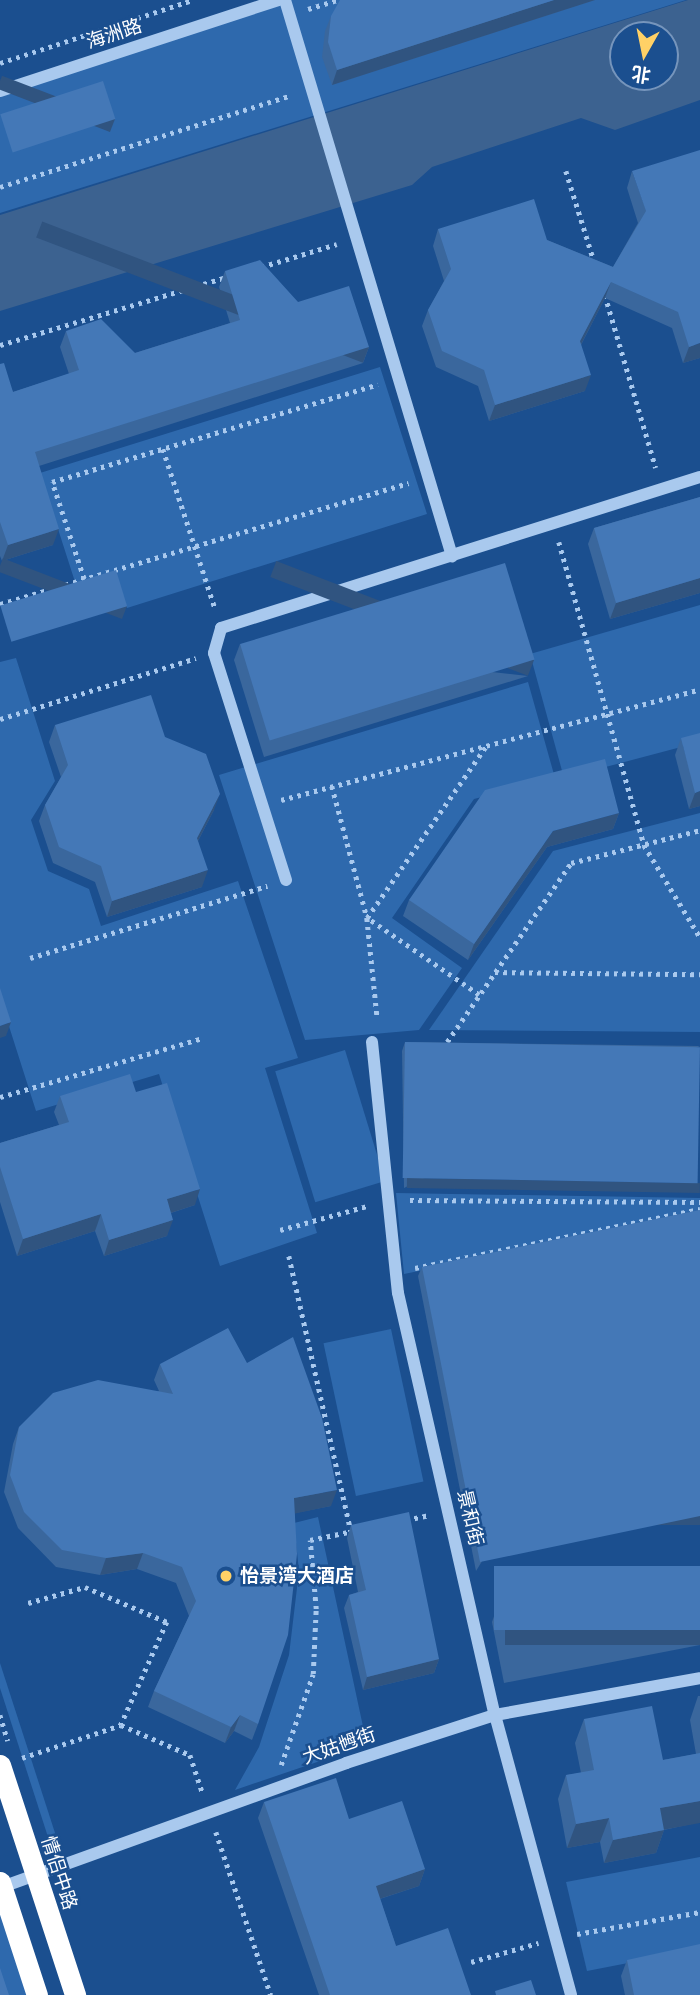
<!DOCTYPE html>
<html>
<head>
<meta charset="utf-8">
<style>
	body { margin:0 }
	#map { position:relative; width:700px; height:1995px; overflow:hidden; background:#1b4f8f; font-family:Quicksand,"Noto Sans SC",sans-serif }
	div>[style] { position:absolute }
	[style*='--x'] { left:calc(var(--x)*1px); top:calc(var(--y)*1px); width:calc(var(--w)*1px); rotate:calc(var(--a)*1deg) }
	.green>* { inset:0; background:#2e69ad; transform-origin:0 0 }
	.water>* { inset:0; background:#3c6290 }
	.path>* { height:4.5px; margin-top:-2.25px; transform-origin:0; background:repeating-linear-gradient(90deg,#a9c9ee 0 3.5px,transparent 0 8.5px) }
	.minor>* { height:12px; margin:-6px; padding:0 6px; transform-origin:6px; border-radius:6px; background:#a9c9ee }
	.highway>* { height:21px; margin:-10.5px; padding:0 10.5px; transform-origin:10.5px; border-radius:10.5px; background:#fff }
	.wall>* { inset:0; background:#3a679d }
	.shaded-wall>* { inset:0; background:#305480; transform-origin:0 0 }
	.building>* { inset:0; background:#4478b7; transform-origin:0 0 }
	.dots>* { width:19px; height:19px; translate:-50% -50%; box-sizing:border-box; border:4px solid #1b4f8f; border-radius:50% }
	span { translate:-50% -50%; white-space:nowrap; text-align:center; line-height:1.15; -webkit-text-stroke:5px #1b4f8f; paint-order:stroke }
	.street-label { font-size:19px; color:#fff }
	.poi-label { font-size:19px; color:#fff; font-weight:700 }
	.left { translate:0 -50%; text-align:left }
	.north { position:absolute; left:609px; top:21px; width:70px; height:70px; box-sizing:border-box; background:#1b4f8f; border:2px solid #7695bc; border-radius:50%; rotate:189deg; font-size:19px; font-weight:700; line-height:28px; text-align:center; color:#fff }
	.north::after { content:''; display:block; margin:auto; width:24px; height:32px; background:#ffd166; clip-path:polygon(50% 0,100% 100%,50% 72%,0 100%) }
</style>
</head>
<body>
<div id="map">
	<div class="green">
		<i style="clip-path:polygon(281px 0,686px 0,0 213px,0 91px)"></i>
		<i style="clip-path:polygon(380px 367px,427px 514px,127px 608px,116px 573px,76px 585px,40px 473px)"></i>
		<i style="clip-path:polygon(700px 605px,700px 742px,564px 778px,530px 654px)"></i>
		<i style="clip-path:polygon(16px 658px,55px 781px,31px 820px,48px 871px,89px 889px,101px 926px,238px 881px,298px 1058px,265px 1068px,317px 1233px,220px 1266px,159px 1074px,36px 1111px,0 998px,0 662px)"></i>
		<i style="clip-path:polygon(528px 682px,555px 778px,474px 799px,392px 918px,462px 968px,419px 1030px,305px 1040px,219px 775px)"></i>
		<i style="clip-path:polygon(700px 813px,700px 1032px,429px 1030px,553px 851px)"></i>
		<i style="left:345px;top:1050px;width:137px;height:73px;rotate:73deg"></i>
		<i style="clip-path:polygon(396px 1193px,700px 1198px,700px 1214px,404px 1274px)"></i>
		<i style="left:391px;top:1329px;width:156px;height:69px;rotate:78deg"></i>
		<i style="clip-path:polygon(318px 1517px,367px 1745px,235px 1790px,259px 1747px,289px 1655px,299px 1571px,294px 1523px)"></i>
		<i style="clip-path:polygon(0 1663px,56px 1836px,48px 1837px,0 1688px)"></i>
		<i style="clip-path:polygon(700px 1857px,700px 1949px,587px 1971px,566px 1882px)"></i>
		<i style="clip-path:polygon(0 1912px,27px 1995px,0 1995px)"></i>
	</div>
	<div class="water">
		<i style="clip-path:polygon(evenodd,688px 0,700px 0,700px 100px,615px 130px,581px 118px,432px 167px,412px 185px,0 311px,0 215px,688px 0,623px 35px,665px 35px,665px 77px,623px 77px,623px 35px)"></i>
	</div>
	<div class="path">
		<i style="--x:308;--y:9;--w:30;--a:-17"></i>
		<i style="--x:0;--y:63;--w:203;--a:-18.1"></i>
		<i style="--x:566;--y:171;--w:97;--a:72.7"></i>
		<i style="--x:0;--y:187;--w:305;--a:-17.5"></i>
		<i style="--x:261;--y:267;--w:79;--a:-16.8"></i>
		<i style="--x:605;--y:295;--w:180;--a:73.6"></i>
		<i style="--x:0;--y:345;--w:236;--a:-16.7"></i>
		<i style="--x:163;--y:449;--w:167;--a:71.9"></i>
		<i style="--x:559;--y:542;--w:315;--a:74.3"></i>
		<i style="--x:644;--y:845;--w:108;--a:58.7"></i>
		<i style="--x:84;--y:579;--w:102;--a:-108.3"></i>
		<i style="--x:52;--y:482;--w:340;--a:-16.7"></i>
		<i style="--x:0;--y:604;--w:426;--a:-16.5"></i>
		<i style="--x:0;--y:719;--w:205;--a:-17.3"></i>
		<i style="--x:332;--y:786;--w:137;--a:75.1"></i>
		<i style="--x:367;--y:918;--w:98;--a:84.1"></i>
		<i style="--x:281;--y:800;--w:433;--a:-14.8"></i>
		<i style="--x:30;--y:958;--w:248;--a:-16.9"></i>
		<i style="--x:495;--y:972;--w:205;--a:0.6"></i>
		<i style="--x:479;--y:995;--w:136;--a:-145.5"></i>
		<i style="--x:367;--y:918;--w:209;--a:-55.3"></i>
		<i style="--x:447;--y:1042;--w:218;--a:-55.3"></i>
		<i style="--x:571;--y:863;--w:133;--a:-14.3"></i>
		<i style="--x:0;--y:1097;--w:208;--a:-16.2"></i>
		<i style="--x:410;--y:1200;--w:290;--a:0.4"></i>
		<i style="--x:280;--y:1230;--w:90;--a:-15.4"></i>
		<i style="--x:289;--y:1256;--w:282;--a:77.3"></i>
		<i style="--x:415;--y:1268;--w:291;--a:-11.7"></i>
		<i style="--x:406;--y:1520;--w:24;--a:-12"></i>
		<i style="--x:28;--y:1603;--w:59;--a:-15.7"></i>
		<i style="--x:85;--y:1587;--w:89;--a:23.1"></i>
		<i style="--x:167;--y:1622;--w:113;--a:114.1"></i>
		<i style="--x:121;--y:1725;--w:75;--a:23.5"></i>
		<i style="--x:190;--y:1755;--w:41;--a:71.6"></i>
		<i style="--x:0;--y:1715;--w:27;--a:73"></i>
		<i style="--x:22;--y:1758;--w:104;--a:-18.4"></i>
		<i style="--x:281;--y:1765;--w:96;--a:-70.6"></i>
		<i style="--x:313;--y:1674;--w:65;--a:-87.4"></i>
		<i style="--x:316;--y:1609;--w:69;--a:-95"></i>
		<i style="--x:310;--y:1540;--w:44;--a:-11.8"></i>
		<i style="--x:216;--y:1832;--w:172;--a:71.4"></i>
		<i style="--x:577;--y:1934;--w:125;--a:-10.1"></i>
		<i style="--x:471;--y:1962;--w:70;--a:-15.8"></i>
	</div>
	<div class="minor">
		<i style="--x:285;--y:0;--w:581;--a:73.28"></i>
		<i style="--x:0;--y:91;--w:293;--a:-18.1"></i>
		<i style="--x:286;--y:880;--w:238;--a:-107.6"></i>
		<i style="--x:214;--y:653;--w:26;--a:-74"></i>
		<i style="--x:221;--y:628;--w:502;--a:-17.5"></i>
		<i style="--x:372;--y:1042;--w:252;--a:84.1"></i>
		<i style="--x:398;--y:1293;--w:433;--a:77.1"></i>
		<i style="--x:495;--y:1715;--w:290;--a:74.8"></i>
		<i style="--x:2;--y:1887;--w:366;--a:-19.8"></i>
		<i style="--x:346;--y:1763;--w:157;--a:-17.9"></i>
		<i style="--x:495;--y:1715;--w:208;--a:-10.2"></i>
	</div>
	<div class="highway">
		<i style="--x:0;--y:1765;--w:242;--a:71.9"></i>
		<i style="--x:0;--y:1882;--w:119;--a:71.9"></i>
	</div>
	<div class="wall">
		<i style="clip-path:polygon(595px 0,332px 85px,322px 57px,325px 31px,331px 16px)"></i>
		<i style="clip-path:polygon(632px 171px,700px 358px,683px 363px,672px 328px,605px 298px,581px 345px,585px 391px,489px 421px,478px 386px,436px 367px,422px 326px,428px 310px,444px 281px,433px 246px,438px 229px,547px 240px,613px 267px,638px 223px,627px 188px)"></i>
		<i style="clip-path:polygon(225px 271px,298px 302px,369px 347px,363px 363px,39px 466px,53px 545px,2px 561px,0 556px,0 364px,13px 392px,69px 374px,60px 347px,66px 331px,135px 353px,230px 323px,219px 287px)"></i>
		<i style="clip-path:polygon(700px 497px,700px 593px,610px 619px,588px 544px,594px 528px)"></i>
		<i style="clip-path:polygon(240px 644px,528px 676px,264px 757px,234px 660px)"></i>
		<i style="clip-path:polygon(55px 725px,165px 737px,214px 810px,198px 841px,202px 887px,107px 917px,95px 882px,53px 863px,39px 821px,45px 805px,61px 777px,49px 742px)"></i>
		<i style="clip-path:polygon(681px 738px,700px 806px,689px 809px,675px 755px)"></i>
		<i style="clip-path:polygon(619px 813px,613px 829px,547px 847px,468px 960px,403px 916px,409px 900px)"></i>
		<i style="clip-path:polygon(405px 1042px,700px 1046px,404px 1188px,402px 1051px)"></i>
		<i style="clip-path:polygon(136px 1092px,195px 1205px,171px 1213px,167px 1236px,104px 1256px,95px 1231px,17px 1256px,0 1202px,0 1143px,59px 1125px,54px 1112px,60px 1096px)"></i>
		<i style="clip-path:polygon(700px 1210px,476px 1571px,418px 1276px,422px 1267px)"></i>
		<i style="clip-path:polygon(247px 1363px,331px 1506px,295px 1513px,258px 1724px,252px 1740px,234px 1731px,225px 1743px,148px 1707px,154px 1691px,189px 1616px,176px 1583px,137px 1569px,100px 1575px,56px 1567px,18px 1528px,4px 1492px,13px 1444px,19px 1427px,159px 1391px,154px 1380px,160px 1364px)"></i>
		<i style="clip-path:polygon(351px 1525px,439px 1659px,434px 1673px,363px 1690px,344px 1608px,349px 1595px,358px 1592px,347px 1538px)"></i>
		<i style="clip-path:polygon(700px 1566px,700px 1645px,504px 1683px,492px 1622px,498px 1605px)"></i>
		<i style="clip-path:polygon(698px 1696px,700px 1696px,700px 1822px,664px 1830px,656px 1853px,604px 1863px,600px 1842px,567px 1848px,558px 1799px,566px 1775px,581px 1773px,575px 1743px,584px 1719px,663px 1760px,696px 1754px,690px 1720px)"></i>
		<i style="clip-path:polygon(264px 1802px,349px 1819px,425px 1869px,419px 1886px,380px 1899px,396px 1946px,471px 1995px,319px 1995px,258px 1818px)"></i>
		<i style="clip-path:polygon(627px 1960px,700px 1995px,625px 1995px,621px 1976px)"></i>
	</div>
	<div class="shaded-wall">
		<i style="clip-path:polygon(554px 0,595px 0,332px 85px,337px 70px)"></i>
		<i style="left:115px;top:119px;width:14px;height:121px;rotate:111deg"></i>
		<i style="clip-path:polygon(611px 282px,605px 298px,574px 358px,580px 341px)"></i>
		<i style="clip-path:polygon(700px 343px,700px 358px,683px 363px,689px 347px)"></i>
		<i style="left:369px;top:347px;width:17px;height:350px;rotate:111deg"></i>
		<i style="clip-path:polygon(591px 375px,585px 391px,489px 421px,495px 405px)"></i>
		<i style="clip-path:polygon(59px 529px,53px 545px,2px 561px,8px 545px)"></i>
		<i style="clip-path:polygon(700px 578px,700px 593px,610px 619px,616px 603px)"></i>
		<i style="left:127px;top:606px;width:14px;height:133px;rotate:111deg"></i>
		<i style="left:534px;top:660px;width:17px;height:276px;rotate:111deg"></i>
		<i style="clip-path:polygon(700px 791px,700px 806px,689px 809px,695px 793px)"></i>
		<i style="clip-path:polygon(220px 794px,214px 810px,191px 854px,197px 838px)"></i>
		<i style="clip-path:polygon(619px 813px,613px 829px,547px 847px,468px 960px,474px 944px,553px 831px)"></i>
		<i style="clip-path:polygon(208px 870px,202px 887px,107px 917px,112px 901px)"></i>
		<i style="clip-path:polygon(11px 1022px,6px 1036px,0 1038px,0 1026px)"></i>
		<i style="left:407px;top:1178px;width:293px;height:10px;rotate:1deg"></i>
		<i style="clip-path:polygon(200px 1189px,195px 1205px,161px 1216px,167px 1199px)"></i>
		<i style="clip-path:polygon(101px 1214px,95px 1231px,17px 1256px,23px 1239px)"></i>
		<i style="clip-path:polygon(173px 1220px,167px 1236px,104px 1256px,109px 1240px)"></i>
		<i style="clip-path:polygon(337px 1490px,331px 1506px,288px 1515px,294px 1498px)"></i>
		<i style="left:700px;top:1516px;width:9px;height:225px;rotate:90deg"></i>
		<i style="clip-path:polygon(143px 1553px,137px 1569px,100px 1575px,106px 1558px)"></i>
		<i style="left:700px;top:1630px;width:15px;height:195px;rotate:90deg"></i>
		<i style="clip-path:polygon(439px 1659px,434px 1673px,363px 1690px,367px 1677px)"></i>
		<i style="clip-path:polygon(240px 1715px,234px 1731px,225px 1743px,231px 1727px)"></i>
		<i style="clip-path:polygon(700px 1801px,700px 1823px,651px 1832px,660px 1808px)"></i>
		<i style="clip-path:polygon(609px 1818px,600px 1842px,567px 1848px,576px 1824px)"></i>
		<i style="clip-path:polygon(664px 1830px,656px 1853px,604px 1863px,613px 1840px)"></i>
		<i style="clip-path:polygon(425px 1869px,419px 1886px,370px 1902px,376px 1886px)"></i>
	</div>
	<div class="building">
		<i style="clip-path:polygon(340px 0,554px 0,337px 70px,328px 42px,331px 16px)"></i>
		<i style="left:103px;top:81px;width:40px;height:108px;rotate:72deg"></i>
		<i style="clip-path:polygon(700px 150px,700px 343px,689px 347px,678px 312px,611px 282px,580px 341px,591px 375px,495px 405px,484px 370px,442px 351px,428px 310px,451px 269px,438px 229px,534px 199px,547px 240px,613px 267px,646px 211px,632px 171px)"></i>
		<i style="clip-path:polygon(260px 260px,298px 302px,349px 286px,369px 347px,35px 452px,59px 529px,8px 545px,0 522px,0 364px,4px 363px,13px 392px,79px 370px,66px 331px,101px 319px,135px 353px,240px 320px,225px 271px)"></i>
		<i style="clip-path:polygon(700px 497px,700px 578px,616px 603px,594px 528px)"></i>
		<i style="left:505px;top:563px;width:101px;height:277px;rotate:73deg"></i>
		<i style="left:116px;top:570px;width:38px;height:121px;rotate:73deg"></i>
		<i style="clip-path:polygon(151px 695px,165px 737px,206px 754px,220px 794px,197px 838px,208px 870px,112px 901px,101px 866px,59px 847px,45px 805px,68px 765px,55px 725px)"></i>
		<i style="clip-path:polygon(700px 733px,700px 791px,695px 793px,681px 738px)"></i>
		<i style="clip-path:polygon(605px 759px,619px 813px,553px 831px,474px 944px,409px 900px,485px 790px)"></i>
		<i style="clip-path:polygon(0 988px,11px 1022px,0 1026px)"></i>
		<i style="left:405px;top:1042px;width:295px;height:136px;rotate:1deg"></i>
		<i style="clip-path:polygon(130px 1074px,136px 1092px,167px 1083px,200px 1189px,167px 1199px,173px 1220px,109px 1240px,101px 1214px,23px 1239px,0 1167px,0 1143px,69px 1122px,60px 1096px)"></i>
		<i style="clip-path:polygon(700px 1210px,700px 1516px,480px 1562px,422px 1267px)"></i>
		<i style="clip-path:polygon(228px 1328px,247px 1363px,293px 1337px,322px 1418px,337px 1490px,294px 1498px,297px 1554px,288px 1635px,258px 1724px,240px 1715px,231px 1727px,154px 1691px,196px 1601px,182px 1567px,143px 1553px,106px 1558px,62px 1550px,24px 1512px,10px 1475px,19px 1427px,53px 1393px,98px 1380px,173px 1394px,160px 1364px)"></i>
		<i style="clip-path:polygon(409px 1512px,439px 1659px,367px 1677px,349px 1595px,366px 1590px,351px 1525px)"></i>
		<i style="left:700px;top:1566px;width:64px;height:206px;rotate:90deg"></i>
		<i style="clip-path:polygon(652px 1706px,663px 1760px,700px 1753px,700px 1801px,660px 1808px,664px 1830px,613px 1840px,609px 1818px,576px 1824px,566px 1775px,594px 1770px,584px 1719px)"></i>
		<i style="clip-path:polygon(336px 1778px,349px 1819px,402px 1801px,425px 1869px,376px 1886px,396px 1946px,448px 1928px,471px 1995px,330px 1995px,264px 1802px)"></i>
		<i style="clip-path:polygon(700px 1944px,700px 1995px,634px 1995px,627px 1960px)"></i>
		<i style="clip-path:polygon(0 1968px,9px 1995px,0 1995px)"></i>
		<i style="clip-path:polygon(531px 1980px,536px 1995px,496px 1995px,495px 1991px)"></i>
	</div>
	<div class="dots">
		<i style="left:226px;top:1576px;background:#ffd166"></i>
	</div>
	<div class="street-label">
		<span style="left:114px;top:34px;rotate:-18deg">海洲路</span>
		<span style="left:470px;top:1518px;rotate:77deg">景和街</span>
		<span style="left:339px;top:1746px;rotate:-19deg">大姑乸街</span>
		<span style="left:59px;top:1873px;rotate:72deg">情侣中路</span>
	</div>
	<div class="poi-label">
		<span class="left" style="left:240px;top:1576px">怡景湾大酒店</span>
	</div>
	<div class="north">北</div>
</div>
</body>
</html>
